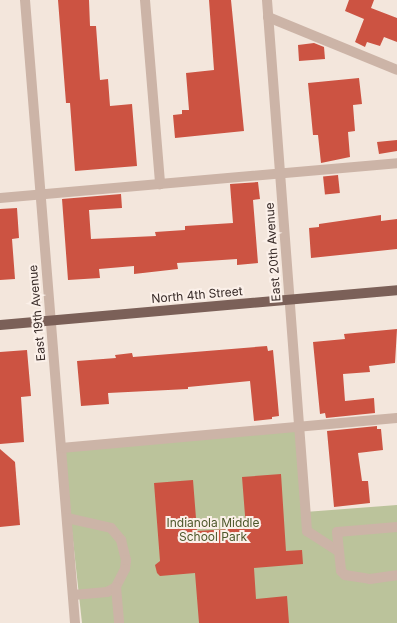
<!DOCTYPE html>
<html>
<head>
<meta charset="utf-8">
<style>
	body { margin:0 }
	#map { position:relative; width:397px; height:623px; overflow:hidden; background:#f3e6dc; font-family:Inter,sans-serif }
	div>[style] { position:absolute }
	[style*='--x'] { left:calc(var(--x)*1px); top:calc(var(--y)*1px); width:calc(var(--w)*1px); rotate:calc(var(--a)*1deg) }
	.green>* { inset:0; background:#bbc39b }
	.building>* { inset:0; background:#cc5342; transform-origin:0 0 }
	.minor>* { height:10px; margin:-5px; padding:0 5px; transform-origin:5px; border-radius:5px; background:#ccb4a7 }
	.major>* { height:10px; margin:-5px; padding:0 5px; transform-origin:5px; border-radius:5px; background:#7b6058 }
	span { translate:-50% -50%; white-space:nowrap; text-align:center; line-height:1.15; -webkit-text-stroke:4px #fbf0e9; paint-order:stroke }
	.street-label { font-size:12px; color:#382b28 }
	.park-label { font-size:12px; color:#4d582b }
</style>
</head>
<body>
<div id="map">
	<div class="green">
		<i style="clip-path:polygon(298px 429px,305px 512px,397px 505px,397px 623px,82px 623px,63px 449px)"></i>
	</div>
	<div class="building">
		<i style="clip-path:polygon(58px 0,89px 0,90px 26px,96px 26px,100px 80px,108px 79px,110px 106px,132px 104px,137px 166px,75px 171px,70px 103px,66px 103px)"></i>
		<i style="clip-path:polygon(209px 0,231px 0,244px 131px,175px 138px,173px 115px,182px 114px,182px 110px,189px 110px,186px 73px,214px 70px)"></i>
		<i style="clip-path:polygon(349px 0,374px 0,371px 8px,397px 18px,397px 42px,384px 37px,380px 46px,367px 42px,365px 47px,355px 42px,364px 19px,345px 11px)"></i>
		<i style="clip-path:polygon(314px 43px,324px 47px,325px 59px,299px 61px,298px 45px)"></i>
		<i style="clip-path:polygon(359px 78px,362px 104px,353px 105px,355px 131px,348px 132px,350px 157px,321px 163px,318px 135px,313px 135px,308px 83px)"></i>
		<i style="clip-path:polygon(397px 140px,397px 151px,379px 154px,377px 142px)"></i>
		<i style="left:338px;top:175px;width:18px;height:15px;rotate:84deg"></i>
		<i style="clip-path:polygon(258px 182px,260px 199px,253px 200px,258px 263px,237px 265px,237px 259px,177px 263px,178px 269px,134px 274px,134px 266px,99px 269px,100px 278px,68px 280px,62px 199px,121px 194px,122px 208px,89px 210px,91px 239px,156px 236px,155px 232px,185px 230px,185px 226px,233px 223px,230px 184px)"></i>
		<i style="clip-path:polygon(17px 208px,19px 238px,12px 239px,15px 279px,0 280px,0 209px)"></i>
		<i style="clip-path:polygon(381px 215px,381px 221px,397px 219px,397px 249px,311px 258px,309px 228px,319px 227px,319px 224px)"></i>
		<i style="clip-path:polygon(397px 329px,395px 363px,369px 366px,370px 372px,343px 374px,345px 401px,374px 398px,375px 413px,326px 418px,325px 413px,320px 414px,313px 342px,345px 339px,344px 334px)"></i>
		<i style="clip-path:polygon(267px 346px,268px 351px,273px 350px,277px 393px,279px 416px,272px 417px,272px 419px,254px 421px,250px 381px,188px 387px,188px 389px,108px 393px,109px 404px,81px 406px,77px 361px,116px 358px,115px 355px,132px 353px,133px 357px)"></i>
		<i style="clip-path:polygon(27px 350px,31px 396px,21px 397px,24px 442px,0 444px,0 352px)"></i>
		<i style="clip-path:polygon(377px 426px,377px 429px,381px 429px,383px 450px,358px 453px,362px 481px,368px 481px,370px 503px,334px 507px,327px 431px)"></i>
		<i style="clip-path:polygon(0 449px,15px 462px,20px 525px,0 527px)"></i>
		<i style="clip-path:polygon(281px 474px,286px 551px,302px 550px,303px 564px,254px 568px,256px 599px,287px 596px,289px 623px,199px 623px,195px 573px,160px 576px,157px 573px,155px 565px,160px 561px,154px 483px,193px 480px,197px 531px,246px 528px,242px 477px)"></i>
	</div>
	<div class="minor">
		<i style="--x:25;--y:0;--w:625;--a:85.41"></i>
		<i style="--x:145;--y:0;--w:185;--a:85.3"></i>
		<i style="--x:267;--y:0;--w:533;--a:85.69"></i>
		<i style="--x:307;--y:531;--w:37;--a:33"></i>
		<i style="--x:268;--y:17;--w:139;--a:22.3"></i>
		<i style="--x:0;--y:198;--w:399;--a:-5"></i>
		<i style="--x:61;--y:448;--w:337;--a:-5.1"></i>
		<i style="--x:67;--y:518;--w:45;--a:12.8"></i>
		<i style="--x:111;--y:528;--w:16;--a:50"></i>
		<i style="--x:121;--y:540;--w:21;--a:76"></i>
		<i style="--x:126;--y:560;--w:9;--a:96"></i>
		<i style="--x:125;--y:569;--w:20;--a:117"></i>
		<i style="--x:116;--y:587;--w:10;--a:151"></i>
		<i style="--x:107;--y:592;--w:34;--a:175"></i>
		<i style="--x:397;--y:527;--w:60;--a:175.2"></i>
		<i style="--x:337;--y:532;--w:39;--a:84"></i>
		<i style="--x:341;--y:571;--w:6;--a:45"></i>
		<i style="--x:345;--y:575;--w:25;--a:9"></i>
		<i style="--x:370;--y:579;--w:27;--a:-8"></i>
		<i style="--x:116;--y:587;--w:36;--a:85"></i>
	</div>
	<div class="major">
		<i style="--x:0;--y:325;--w:399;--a:-5"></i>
	</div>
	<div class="street-label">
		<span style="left:273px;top:252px;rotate:-94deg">East 20th Avenue</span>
		<span style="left:197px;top:295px;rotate:-5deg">North 4th Street</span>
		<span style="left:37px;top:313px;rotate:-95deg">East 19th Avenue</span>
	</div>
	<div class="park-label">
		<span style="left:213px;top:530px">Indianola Middle<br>School Park</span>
	</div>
</div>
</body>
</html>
